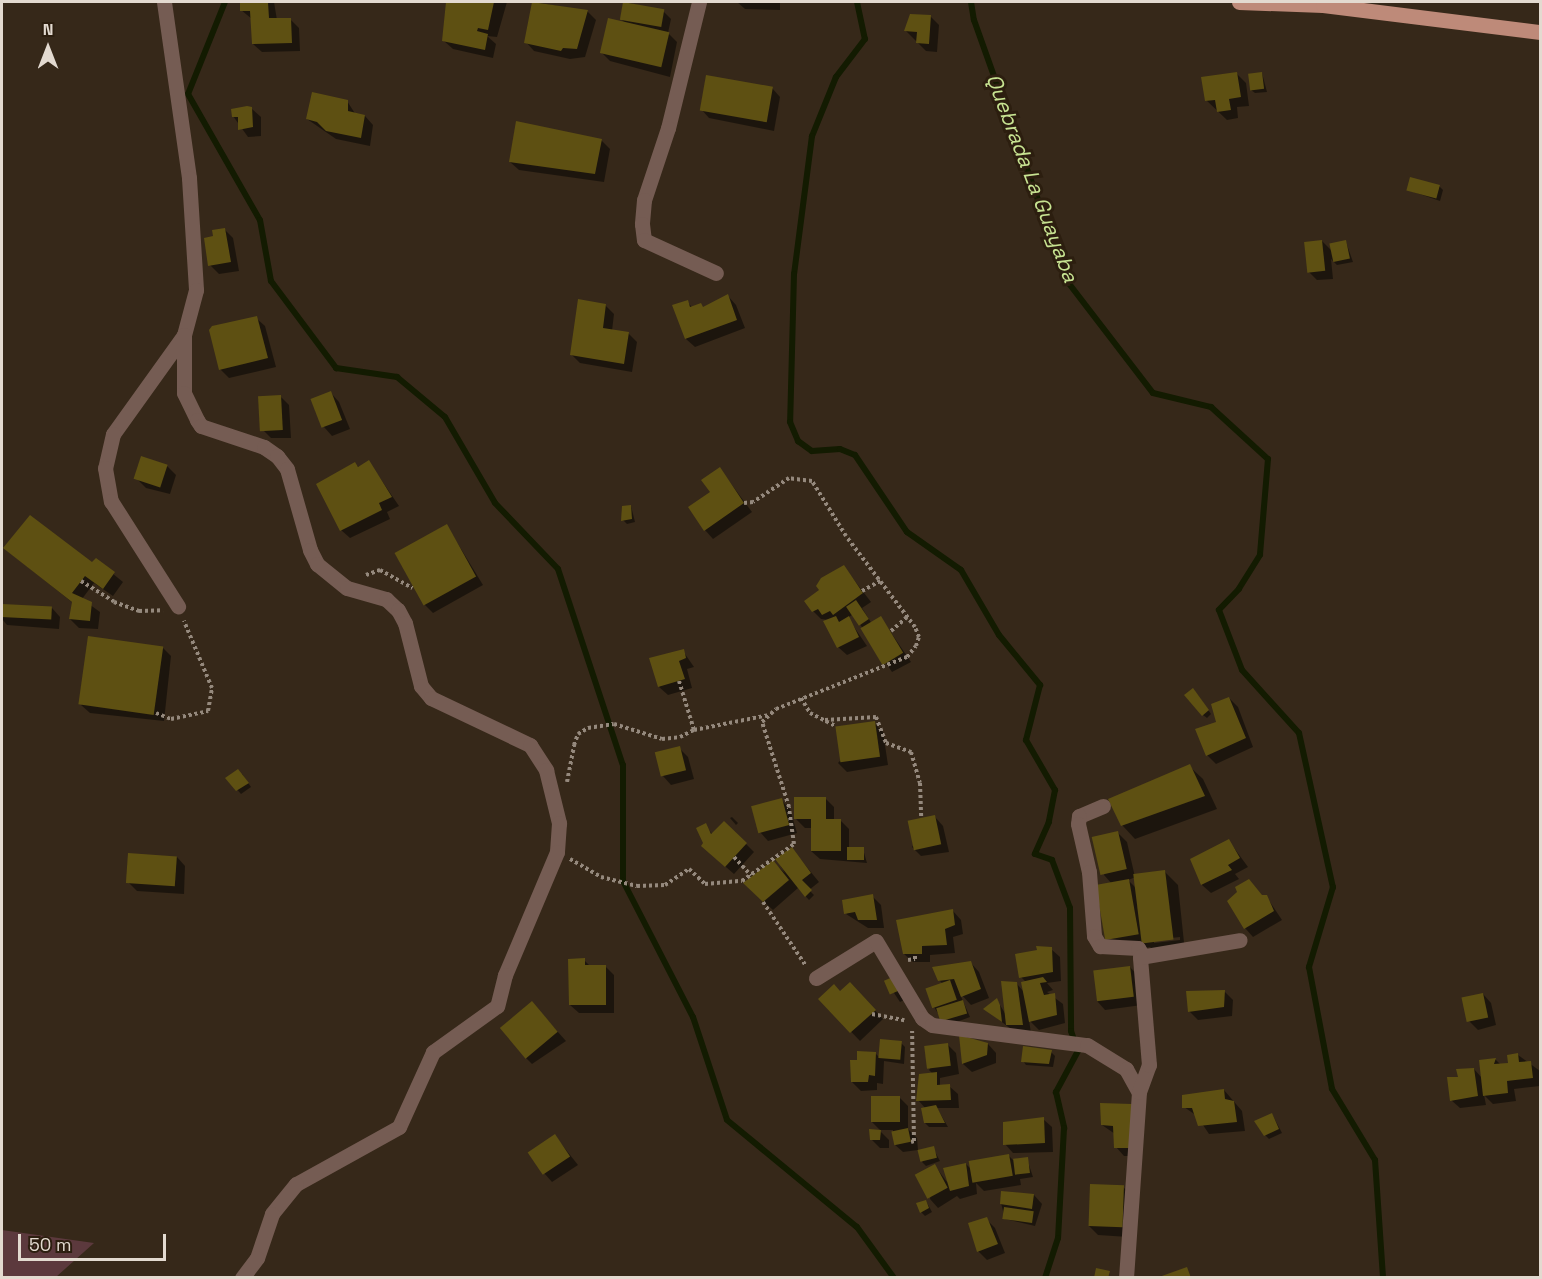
<!DOCTYPE html>
<html>
<head>
<meta charset="utf-8">
<style>
	body { margin:0 }
	#map { position:relative; width:1542px; height:1279px; overflow:hidden; background:#362819; font-family:"Space Grotesk",sans-serif }
	div>[style] { position:absolute }
	[style*='--x'] { left:calc(var(--x)*1px); top:calc(var(--y)*1px); width:calc(var(--w)*1px); rotate:calc(var(--a)*1deg) }
	.green>* { inset:0; background:#5c393d }
	.shadow>* { inset:0; background:#0007 }
	.stream>* { height:6px; margin:-3px; padding:0 3px; transform-origin:3px; border-radius:3px; background:#131b01 }
	.building>* { inset:0; background:#5e5012; transform-origin:0 0 }
	.path>* { height:4px; margin-top:-2px; transform-origin:0; background:repeating-linear-gradient(90deg,#95897d 0 3px,transparent 0 6px) }
	.minor>* { height:15px; margin:-7.5px; padding:0 7.5px; transform-origin:7.5px; border-radius:7.5px; background:#755c53 }
	.major>* { height:15px; margin:-7.5px; padding:0 7.5px; transform-origin:7.5px; border-radius:7.5px; background:#be8a79 }
	span { translate:-50% -50%; white-space:nowrap; text-align:center; line-height:1.15; -webkit-text-stroke:6px #2c1e0f; paint-order:stroke }
	.water-label { font-size:21px; color:#c8e492; font-style:italic }
	.frame { position:absolute; inset:0; border:3px solid #e3dad0; pointer-events:none }
	.north { position:absolute; left:18px; top:18px; width:60px; height:60px; -webkit-text-stroke:4px #2c1e0f; paint-order:stroke; rotate:0deg; font-size:16px; font-weight:700; line-height:24px; text-align:center; color:#e3dad0 }
	.north::after { content:''; display:block; margin:auto; width:21px; height:27px; background:#e3dad0; clip-path:polygon(50% 0,100% 100%,50% 72%,0 100%) }
	.scale { position:absolute; left:18px; top:1234px; width:148px; height:27px; box-sizing:border-box; border:3px solid #e3dad0; border-top:0; padding-left:8px; font-size:18px; line-height:21px; white-space:nowrap; color:#e3dad0; -webkit-text-stroke:4px #2c1e0f; paint-order:stroke }
</style>
</head>
<body>
<div id="map">
	<div class="green">
		<i style="clip-path:polygon(2px 1230px,94px 1243px,56px 1277px,2px 1277px)"></i>
	</div>
	<div class="shadow">
		<i style="clip-path:polygon(241px 2px,274px 2px,277px 20px,290px 19px,299px 28px,300px 51px,262px 52px,253px 44px,252px 19px,241px 10px)"></i>
		<i style="clip-path:polygon(448px 2px,507px 2px,497px 37px,487px 36px,496px 44px,493px 58px,453px 49px,444px 41px)"></i>
		<i style="clip-path:polygon(534px 2px,587px 11px,596px 20px,585px 57px,570px 59px,534px 51px,526px 42px)"></i>
		<i style="clip-path:polygon(625px 2px,663px 11px,671px 19px,668px 33px,677px 42px,670px 77px,610px 61px,602px 53px,626px 24px,621px 19px)"></i>
		<i style="clip-path:polygon(737px 2px,780px 2px,780px 10px,745px 9px)"></i>
		<i style="clip-path:polygon(930px 16px,939px 25px,937px 52px,926px 51px,906px 31px)"></i>
		<i style="clip-path:polygon(1262px 73px,1267px 92px,1255px 93px,1251px 90px)"></i>
		<i style="clip-path:polygon(1237px 74px,1246px 83px,1249px 106px,1237px 107px,1238px 118px,1227px 120px,1206px 100px)"></i>
		<i style="clip-path:polygon(772px 88px,780px 97px,774px 131px,709px 118px,701px 109px)"></i>
		<i style="clip-path:polygon(347px 101px,356px 115px,365px 116px,373px 125px,370px 146px,336px 139px,307px 119px)"></i>
		<i style="clip-path:polygon(252px 109px,261px 117px,261px 136px,248px 137px,233px 116px)"></i>
		<i style="clip-path:polygon(517px 123px,601px 140px,610px 149px,604px 182px,519px 170px,510px 162px)"></i>
		<i style="clip-path:polygon(1439px 186px,1443px 190px,1440px 201px,1408px 190px)"></i>
		<i style="clip-path:polygon(225px 230px,233px 238px,239px 271px,219px 274px,210px 265px)"></i>
		<i style="clip-path:polygon(1322px 241px,1332px 251px,1346px 242px,1353px 262px,1337px 265px,1331px 259px,1333px 279px,1317px 280px,1308px 271px)"></i>
		<i style="clip-path:polygon(728px 296px,736px 305px,745px 328px,695px 347px,686px 339px,674px 306px,687px 302px,693px 308px,704px 308px)"></i>
		<i style="clip-path:polygon(605px 305px,614px 314px,612px 331px,628px 333px,637px 342px,632px 372px,580px 363px,571px 354px)"></i>
		<i style="clip-path:polygon(256px 318px,265px 326px,276px 367px,229px 378px,220px 369px)"></i>
		<i style="clip-path:polygon(331px 393px,339px 402px,350px 429px,332px 436px,324px 427px,313px 401px)"></i>
		<i style="clip-path:polygon(280px 396px,289px 405px,291px 438px,271px 438px,263px 430px)"></i>
		<i style="clip-path:polygon(369px 462px,399px 506px,387px 512px,390px 519px,350px 538px,341px 530px,355px 464px,360px 468px)"></i>
		<i style="clip-path:polygon(167px 466px,176px 475px,170px 494px,146px 488px,137px 479px)"></i>
		<i style="clip-path:polygon(720px 469px,752px 512px,713px 539px,705px 530px)"></i>
		<i style="clip-path:polygon(631px 506px,635px 522px,627px 524px,623px 520px)"></i>
		<i style="clip-path:polygon(447px 526px,483px 585px,433px 613px,424px 604px)"></i>
		<i style="clip-path:polygon(14px 556px,92px 564px,96px 560px,123px 582px,113px 596px,94px 583px,82px 599px,100px 612px,98px 629px,79px 628px,70px 619px,73px 603px)"></i>
		<i style="clip-path:polygon(844px 567px,871px 602px,862px 608px,872px 624px,881px 618px,911px 662px,892px 672px,853px 614px,848px 618px,867px 646px,847px 655px,838px 647px,829px 620px,821px 619px,813px 611px,821px 591px)"></i>
		<i style="clip-path:polygon(2px 605px,52px 608px,60px 617px,59px 629px,7px 625px,2px 619px)"></i>
		<i style="clip-path:polygon(162px 647px,171px 656px,164px 721px,90px 713px,81px 705px)"></i>
		<i style="clip-path:polygon(683px 651px,694px 667px,687px 669px,692px 688px,668px 695px,659px 687px)"></i>
		<i style="clip-path:polygon(1197px 694px,1211px 714px,1207px 718px,1203px 715px)"></i>
		<i style="clip-path:polygon(1229px 698px,1238px 707px,1253px 747px,1216px 764px,1207px 755px)"></i>
		<i style="clip-path:polygon(874px 723px,883px 732px,888px 765px,847px 772px,838px 763px)"></i>
		<i style="clip-path:polygon(679px 748px,688px 757px,694px 779px,671px 785px,663px 776px)"></i>
		<i style="clip-path:polygon(1189px 766px,1203px 779px,1217px 809px,1135px 839px,1122px 825px)"></i>
		<i style="clip-path:polygon(242px 774px,251px 787px,241px 794px,227px 778px)"></i>
		<i style="clip-path:polygon(825px 798px,834px 807px,834px 821px,841px 821px,849px 829px,849px 849px,863px 849px,867px 863px,820px 859px,811px 851px,812px 828px,805px 828px,796px 819px)"></i>
		<i style="clip-path:polygon(781px 800px,790px 809px,797px 833px,768px 841px,760px 832px)"></i>
		<i style="clip-path:polygon(732px 817px,738px 823px,736px 825px,730px 818px)"></i>
		<i style="clip-path:polygon(935px 817px,943px 826px,949px 852px,921px 856px,912px 847px)"></i>
		<i style="clip-path:polygon(705px 825px,713px 835px,746px 844px,754px 852px,734px 874px,711px 854px)"></i>
		<i style="clip-path:polygon(evenodd,1118px 833px,1127px 842px,1135px 877px,1165px 872px,1178px 885px,1185px 952px,1158px 955px,1150px 947px,1119px 953px,1106px 940px,1112px 884px,1104px 875px,1118px 833px,1136px 877px,1138px 890px,1128px 880px,1136px 877px,1118px 833px,1180px 937px,1180px 940px,1154px 943px,1154px 940px,1180px 937px)"></i>
		<i style="clip-path:polygon(1229px 841px,1248px 867px,1235px 874px,1239px 879px,1211px 893px,1202px 885px,1192px 859px)"></i>
		<i style="clip-path:polygon(792px 849px,819px 882px,809px 890px,814px 895px,809px 900px,798px 888px,773px 910px,753px 892px,773px 862px,785px 873px,777px 860px)"></i>
		<i style="clip-path:polygon(177px 857px,185px 866px,184px 894px,137px 891px,128px 882px)"></i>
		<i style="clip-path:polygon(872px 896px,881px 905px,884px 928px,868px 928px,846px 914px)"></i>
		<i style="clip-path:polygon(1266px 896px,1282px 920px,1253px 937px,1245px 928px)"></i>
		<i style="clip-path:polygon(953px 911px,961px 920px,963px 934px,953px 937px,955px 953px,930px 955px,930px 962px,913px 962px,904px 954px)"></i>
		<i style="clip-path:polygon(1051px 949px,1060px 957px,1061px 981px,1047px 983px,1053px 990px,1047px 992px,1063px 1004px,1065px 1023px,1039px 1030px,1029px 1020px,1031px 1033px,1016px 1033px,989px 1012px,997px 1000px,1006px 1015px,1017px 984px,1024px 992px,1026px 982px,1021px 977px)"></i>
		<i style="clip-path:polygon(584px 960px,591px 967px,605px 966px,614px 975px,614px 1013px,579px 1013px,570px 1005px)"></i>
		<i style="clip-path:polygon(971px 963px,979px 972px,989px 998px,971px 1005px,959px 992px,970px 1017px,946px 1026px,934px 1007px,943px 984px,939px 980px)"></i>
		<i style="clip-path:polygon(1130px 967px,1138px 976px,1142px 1005px,1105px 1010px,1097px 1001px)"></i>
		<i style="clip-path:polygon(886px 981px,908px 998px,900px 1002px)"></i>
		<i style="clip-path:polygon(858px 992px,883px 1019px,860px 1041px,820px 999px)"></i>
		<i style="clip-path:polygon(1225px 992px,1233px 1000px,1232px 1016px,1198px 1020px,1189px 1011px)"></i>
		<i style="clip-path:polygon(1483px 994px,1491px 1003px,1496px 1025px,1478px 1030px,1469px 1021px)"></i>
		<i style="clip-path:polygon(532px 1003px,566px 1041px,532px 1064px,524px 1056px)"></i>
		<i style="clip-path:polygon(961px 1037px,988px 1044px,996px 1053px,996px 1063px,972px 1072px,963px 1064px)"></i>
		<i style="clip-path:polygon(901px 1043px,905px 1047px,904px 1064px,884px 1061px,883px 1084px,877px 1083px,877px 1090px,861px 1091px,852px 1082px,859px 1061px,876px 1054px,880px 1058px)"></i>
		<i style="clip-path:polygon(947px 1044px,956px 1053px,959px 1074px,940px 1078px,940px 1087px,949px 1086px,958px 1094px,959px 1108px,937px 1108px,948px 1127px,929px 1127px,925px 1123px,926px 1109px,918px 1100px,933px 1074px,929px 1070px)"></i>
		<i style="clip-path:polygon(1051px 1052px,1055px 1056px,1053px 1067px,1026px 1065px,1023px 1061px)"></i>
		<i style="clip-path:polygon(1518px 1055px,1540px 1071px,1540px 1086px,1514px 1089px,1516px 1101px,1493px 1104px,1484px 1095px,1486px 1105px,1460px 1108px,1451px 1100px,1460px 1079px,1474px 1069px,1482px 1078px,1495px 1059px,1501px 1065px,1510px 1064px)"></i>
		<i style="clip-path:polygon(1224px 1090px,1242px 1111px,1245px 1131px,1209px 1134px,1197px 1116px,1184px 1107px)"></i>
		<i style="clip-path:polygon(899px 1097px,908px 1106px,908px 1129px,917px 1138px,918px 1150px,903px 1152px,894px 1144px,893px 1130px,880px 1130px,871px 1121px)"></i>
		<i style="clip-path:polygon(1102px 1105px,1139px 1156px,1124px 1156px,1116px 1147px,1115px 1134px,1102px 1125px)"></i>
		<i style="clip-path:polygon(1272px 1114px,1282px 1133px,1269px 1139px,1265px 1135px)"></i>
		<i style="clip-path:polygon(1043px 1119px,1052px 1127px,1053px 1152px,1013px 1153px,1005px 1144px)"></i>
		<i style="clip-path:polygon(880px 1131px,889px 1140px,889px 1148px,880px 1148px,871px 1139px)"></i>
		<i style="clip-path:polygon(555px 1136px,578px 1165px,552px 1182px,544px 1173px)"></i>
		<i style="clip-path:polygon(933px 1148px,940px 1161px,926px 1166px,922px 1162px)"></i>
		<i style="clip-path:polygon(1009px 1156px,1013px 1160px,1027px 1159px,1033px 1177px,1020px 1179px,1021px 1185px,984px 1191px,976px 1183px,977px 1194px,960px 1199px,957px 1196px,938px 1208px,930px 1199px,935px 1166px,947px 1182px,966px 1164px,973px 1171px)"></i>
		<i style="clip-path:polygon(1123px 1187px,1132px 1195px,1128px 1237px,1098px 1235px,1089px 1226px)"></i>
		<i style="clip-path:polygon(1034px 1195px,1042px 1204px,1035px 1226px,1005px 1219px,1001px 1203px)"></i>
		<i style="clip-path:polygon(926px 1201px,932px 1212px,925px 1216px,921px 1212px)"></i>
		<i style="clip-path:polygon(986px 1219px,995px 1228px,1005px 1253px,987px 1260px,978px 1251px)"></i>
	</div>
	<div class="stream">
		<i style="--x:225;--y:2;--w:99;--a:111.9"></i>
		<i style="--x:188;--y:94;--w:145;--a:60.3"></i>
		<i style="--x:260;--y:220;--w:62;--a:79.8"></i>
		<i style="--x:271;--y:281;--w:109;--a:53.2"></i>
		<i style="--x:336;--y:368;--w:62;--a:8.4"></i>
		<i style="--x:397;--y:377;--w:62;--a:39.8"></i>
		<i style="--x:445;--y:417;--w:99;--a:59.8"></i>
		<i style="--x:495;--y:503;--w:91;--a:46.3"></i>
		<i style="--x:558;--y:569;--w:206;--a:71.7"></i>
		<i style="--x:623;--y:765;--w:116;--a:90"></i>
		<i style="--x:623;--y:881;--w:153;--a:62.8"></i>
		<i style="--x:693;--y:1017;--w:108;--a:71.7"></i>
		<i style="--x:727;--y:1120;--w:168;--a:39.5"></i>
		<i style="--x:857;--y:1227;--w:63;--a:54"></i>
		<i style="--x:857;--y:2;--w:38;--a:78"></i>
		<i style="--x:865;--y:39;--w:48;--a:127.3"></i>
		<i style="--x:836;--y:77;--w:64;--a:112.1"></i>
		<i style="--x:812;--y:136;--w:139;--a:97.4"></i>
		<i style="--x:794;--y:274;--w:148;--a:91.5"></i>
		<i style="--x:790;--y:422;--w:21;--a:67"></i>
		<i style="--x:798;--y:441;--w:17;--a:36"></i>
		<i style="--x:812;--y:451;--w:28;--a:-4"></i>
		<i style="--x:840;--y:449;--w:16;--a:22"></i>
		<i style="--x:855;--y:455;--w:93;--a:56"></i>
		<i style="--x:907;--y:532;--w:66;--a:35.1"></i>
		<i style="--x:961;--y:570;--w:75;--a:59.7"></i>
		<i style="--x:999;--y:635;--w:65;--a:50.6"></i>
		<i style="--x:1040;--y:685;--w:57;--a:104.3"></i>
		<i style="--x:1026;--y:740;--w:58;--a:59.9"></i>
		<i style="--x:1055;--y:790;--w:33;--a:101"></i>
		<i style="--x:1049;--y:822;--w:35;--a:114"></i>
		<i style="--x:1035;--y:854;--w:18;--a:19"></i>
		<i style="--x:1052;--y:860;--w:51;--a:69.4"></i>
		<i style="--x:1070;--y:908;--w:123;--a:89.5"></i>
		<i style="--x:1071;--y:1031;--w:21;--a:71"></i>
		<i style="--x:1078;--y:1051;--w:47;--a:118.2"></i>
		<i style="--x:1056;--y:1092;--w:37;--a:77"></i>
		<i style="--x:1064;--y:1128;--w:110;--a:93.1"></i>
		<i style="--x:1058;--y:1238;--w:42;--a:108"></i>
		<i style="--x:971;--y:2;--w:18;--a:81"></i>
		<i style="--x:974;--y:20;--w:277;--a:70.4"></i>
		<i style="--x:1067;--y:281;--w:141;--a:52.5"></i>
		<i style="--x:1153;--y:393;--w:60;--a:13.6"></i>
		<i style="--x:1211;--y:407;--w:77;--a:42.4"></i>
		<i style="--x:1268;--y:459;--w:96;--a:94.8"></i>
		<i style="--x:1260;--y:555;--w:40;--a:122"></i>
		<i style="--x:1239;--y:589;--w:29;--a:134"></i>
		<i style="--x:1219;--y:610;--w:64;--a:69"></i>
		<i style="--x:1242;--y:670;--w:85;--a:47.9"></i>
		<i style="--x:1299;--y:733;--w:158;--a:77.6"></i>
		<i style="--x:1333;--y:887;--w:84;--a:106.7"></i>
		<i style="--x:1309;--y:967;--w:124;--a:79.3"></i>
		<i style="--x:1332;--y:1089;--w:83;--a:58.8"></i>
		<i style="--x:1375;--y:1160;--w:118;--a:86.1"></i>
	</div>
	<div class="building">
		<i style="clip-path:polygon(240px 2px,268px 2px,269px 18px,291px 18px,292px 43px,252px 44px,250px 11px,240px 11px)"></i>
		<i style="clip-path:polygon(446px 2px,494px 2px,488px 30px,478px 28px,477px 31px,488px 34px,485px 50px,442px 41px)"></i>
		<i style="clip-path:polygon(532px 2px,588px 10px,577px 49px,563px 48px,561px 51px,524px 43px)"></i>
		<i style="left:623px;top:2px;width:42px;height:18px;rotate:10deg"></i>
		<i style="clip-path:polygon(910px 14px,931px 15px,929px 44px,916px 43px,917px 32px,904px 31px)"></i>
		<i style="left:608px;top:18px;width:63px;height:36px;rotate:13deg"></i>
		<i style="clip-path:polygon(1237px 72px,1241px 97px,1229px 99px,1231px 110px,1217px 112px,1215px 100px,1205px 101px,1201px 77px)"></i>
		<i style="left:1262px;top:72px;width:17px;height:14px;rotate:83deg"></i>
		<i style="left:706px;top:75px;width:68px;height:36px;rotate:10deg"></i>
		<i style="clip-path:polygon(312px 92px,348px 100px,348px 111px,365px 115px,361px 138px,326px 131px,317px 122px,306px 119px)"></i>
		<i style="clip-path:polygon(247px 106px,252px 107px,253px 127px,238px 130px,238px 117px,232px 117px,231px 109px)"></i>
		<i style="clip-path:polygon(516px 121px,602px 139px,595px 174px,509px 162px)"></i>
		<i style="left:1410px;top:177px;width:31px;height:14px;rotate:15deg"></i>
		<i style="clip-path:polygon(225px 228px,231px 262px,208px 266px,204px 238px,213px 236px,212px 230px)"></i>
		<i style="left:1322px;top:240px;width:31px;height:18px;rotate:84deg"></i>
		<i style="left:1346px;top:240px;width:19px;height:17px;rotate:78deg"></i>
		<i style="clip-path:polygon(728px 294px,737px 320px,685px 339px,672px 305px,688px 300px,690px 307px,701px 303px,703px 307px)"></i>
		<i style="clip-path:polygon(578px 299px,606px 304px,603px 328px,629px 332px,624px 364px,570px 355px)"></i>
		<i style="clip-path:polygon(257px 316px,268px 358px,219px 370px,209px 330px,212px 326px)"></i>
		<i style="left:331px;top:391px;width:31px;height:22px;rotate:69deg"></i>
		<i style="left:281px;top:395px;width:35px;height:23px;rotate:87deg"></i>
		<i style="left:141px;top:456px;width:28px;height:24px;rotate:18deg"></i>
		<i style="clip-path:polygon(369px 460px,392px 497px,379px 503px,382px 510px,340px 531px,316px 484px,355px 462px,358px 467px)"></i>
		<i style="clip-path:polygon(720px 467px,744px 503px,704px 531px,688px 507px,710px 492px,701px 480px)"></i>
		<i style="clip-path:polygon(631px 505px,632px 519px,621px 521px,622px 506px)"></i>
		<i style="clip-path:polygon(30px 515px,92px 562px,96px 558px,115px 572px,103px 589px,85px 576px,72px 593px,92px 602px,90px 621px,69px 619px,72px 602px,3px 548px)"></i>
		<i style="left:447px;top:524px;width:60px;height:60px;rotate:61deg"></i>
		<i style="clip-path:polygon(844px 565px,863px 593px,833px 615px,830px 611px,822px 615px,818px 609px,812px 612px,804px 601px,819px 590px,816px 586px,821px 578px)"></i>
		<i style="left:856px;top:600px;width:23px;height:12px;rotate:56deg"></i>
		<i style="left:2px;top:604px;width:50px;height:13px;rotate:3deg"></i>
		<i style="clip-path:polygon(836px 616px,839px 622px,849px 616px,859px 637px,837px 648px,823px 621px)"></i>
		<i style="left:881px;top:616px;width:43px;height:24px;rotate:59deg"></i>
		<i style="left:88px;top:636px;width:76px;height:69px;rotate:8deg"></i>
		<i style="clip-path:polygon(684px 649px,686px 658px,679px 661px,685px 679px,658px 687px,649px 658px)"></i>
		<i style="clip-path:polygon(1193px 688px,1209px 710px,1202px 716px,1184px 695px)"></i>
		<i style="clip-path:polygon(1229px 697px,1246px 738px,1206px 756px,1195px 729px,1216px 722px,1211px 704px)"></i>
		<i style="left:875px;top:721px;width:36px;height:40px;rotate:82deg"></i>
		<i style="left:680px;top:746px;width:25px;height:26px;rotate:76deg"></i>
		<i style="clip-path:polygon(1190px 764px,1205px 796px,1121px 826px,1108px 799px)"></i>
		<i style="clip-path:polygon(238px 769px,249px 783px,236px 791px,225px 778px)"></i>
		<i style="left:826px;top:797px;width:22px;height:32px;rotate:90deg"></i>
		<i style="left:782px;top:798px;width:28px;height:32px;rotate:75deg"></i>
		<i style="left:935px;top:815px;width:30px;height:28px;rotate:78deg"></i>
		<i style="left:841px;top:819px;width:32px;height:30px;rotate:90deg"></i>
		<i style="clip-path:polygon(724px 821px,747px 843px,725px 867px,701px 846px,703px 843px,696px 828px,706px 823px,711px 834px)"></i>
		<i style="left:1118px;top:831px;width:39px;height:27px;rotate:77deg"></i>
		<i style="clip-path:polygon(1229px 839px,1240px 858px,1228px 865px,1232px 870px,1201px 885px,1190px 859px)"></i>
		<i style="clip-path:polygon(792px 847px,811px 873px,802px 880px,812px 890px,805px 897px,775px 859px)"></i>
		<i style="left:864px;top:847px;width:13px;height:17px;rotate:90deg"></i>
		<i style="left:128px;top:853px;width:49px;height:30px;rotate:4deg"></i>
		<i style="clip-path:polygon(773px 860px,789px 880px,763px 902px,743px 883px)"></i>
		<i style="left:1165px;top:870px;width:70px;height:32px;rotate:83deg"></i>
		<i style="left:1129px;top:879px;width:56px;height:34px;rotate:80deg"></i>
		<i style="clip-path:polygon(1249px 879px,1262px 895px,1267px 895px,1274px 911px,1244px 929px,1227px 901px,1237px 892px,1235px 887px)"></i>
		<i style="clip-path:polygon(873px 894px,877px 920px,858px 920px,855px 912px,844px 914px,842px 900px)"></i>
		<i style="clip-path:polygon(953px 909px,955px 925px,945px 929px,947px 945px,922px 946px,922px 954px,903px 954px,896px 920px)"></i>
		<i style="clip-path:polygon(1036px 946px,1052px 947px,1053px 972px,1019px 978px,1015px 954px,1037px 950px)"></i>
		<i style="clip-path:polygon(585px 958px,585px 965px,606px 965px,606px 1005px,569px 1005px,568px 959px)"></i>
		<i style="clip-path:polygon(971px 961px,981px 989px,961px 997px,954px 979px,938px 981px,932px 967px)"></i>
		<i style="left:1130px;top:966px;width:31px;height:37px;rotate:83deg"></i>
		<i style="left:895px;top:976px;width:15px;height:12px;rotate:67deg"></i>
		<i style="clip-path:polygon(1043px 977px,1047px 982px,1040px 983px,1044px 995px,1055px 993px,1057px 1015px,1029px 1022px,1021px 982px)"></i>
		<i style="left:950px;top:980px;width:21px;height:26px;rotate:71deg"></i>
		<i style="clip-path:polygon(1001px 981px,1017px 982px,1023px 1025px,1006px 1025px)"></i>
		<i style="clip-path:polygon(850px 982px,876px 1010px,850px 1033px,818px 999px,834px 984px,840px 991px)"></i>
		<i style="clip-path:polygon(1225px 990px,1224px 1007px,1188px 1012px,1186px 991px)"></i>
		<i style="left:1483px;top:993px;width:25px;height:22px;rotate:78deg"></i>
		<i style="clip-path:polygon(997px 998px,1000px 1005px,1002px 1022px,983px 1009px)"></i>
		<i style="left:963px;top:1000px;width:14px;height:28px;rotate:73deg"></i>
		<i style="left:532px;top:1001px;width:40px;height:42px;rotate:50deg"></i>
		<i style="clip-path:polygon(959px 1035px,988px 1043px,987px 1055px,962px 1064px)"></i>
		<i style="left:880px;top:1039px;width:22px;height:19px;rotate:5deg"></i>
		<i style="left:948px;top:1043px;width:23px;height:24px;rotate:83deg"></i>
		<i style="clip-path:polygon(1023px 1046px,1052px 1050px,1049px 1064px,1021px 1062px)"></i>
		<i style="clip-path:polygon(857px 1051px,876px 1052px,875px 1076px,869px 1075px,868px 1082px,851px 1082px,850px 1060px,857px 1060px)"></i>
		<i style="clip-path:polygon(1518px 1053px,1519px 1062px,1531px 1061px,1533px 1078px,1507px 1081px,1508px 1093px,1483px 1096px,1479px 1060px,1496px 1058px,1494px 1064px,1508px 1063px,1507px 1055px)"></i>
		<i style="clip-path:polygon(1474px 1068px,1478px 1096px,1450px 1101px,1447px 1077px,1458px 1077px,1456px 1069px)"></i>
		<i style="clip-path:polygon(937px 1072px,937px 1085px,950px 1084px,951px 1100px,916px 1101px,919px 1074px)"></i>
		<i style="clip-path:polygon(1224px 1089px,1225px 1099px,1234px 1101px,1237px 1122px,1198px 1126px,1192px 1108px,1182px 1108px,1182px 1095px)"></i>
		<i style="left:871px;top:1096px;width:29px;height:26px"></i>
		<i style="clip-path:polygon(1100px 1103px,1132px 1104px,1131px 1148px,1114px 1148px,1113px 1126px,1101px 1125px)"></i>
		<i style="clip-path:polygon(936px 1105px,945px 1123px,924px 1123px,921px 1108px)"></i>
		<i style="clip-path:polygon(1272px 1113px,1279px 1129px,1264px 1136px,1254px 1121px)"></i>
		<i style="clip-path:polygon(1044px 1117px,1045px 1143px,1003px 1145px,1003px 1122px)"></i>
		<i style="left:908px;top:1128px;width:14px;height:17px;rotate:78deg"></i>
		<i style="clip-path:polygon(869px 1129px,881px 1130px,880px 1140px,870px 1140px)"></i>
		<i style="left:555px;top:1134px;width:27px;height:33px;rotate:56deg"></i>
		<i style="left:934px;top:1146px;width:12px;height:17px;rotate:76deg"></i>
		<i style="left:1009px;top:1154px;width:22px;height:41px;rotate:80deg"></i>
		<i style="left:1028px;top:1157px;width:16px;height:15px;rotate:83deg"></i>
		<i style="clip-path:polygon(966px 1163px,969px 1186px,950px 1191px,943px 1168px)"></i>
		<i style="left:935px;top:1164px;width:27px;height:23px;rotate:62deg"></i>
		<i style="left:1090px;top:1184px;width:34px;height:42px;rotate:2deg"></i>
		<i style="clip-path:polygon(1001px 1191px,1034px 1194px,1032px 1209px,1000px 1204px)"></i>
		<i style="clip-path:polygon(926px 1200px,929px 1208px,920px 1213px,916px 1203px)"></i>
		<i style="left:1004px;top:1207px;width:30px;height:12px;rotate:8deg"></i>
		<i style="clip-path:polygon(987px 1217px,998px 1244px,977px 1252px,968px 1223px)"></i>
		<i style="clip-path:polygon(1187px 1267px,1191px 1278px,1159px 1278px,1159px 1277px)"></i>
		<i style="clip-path:polygon(1096px 1268px,1110px 1271px,1108px 1278px,1094px 1278px)"></i>
	</div>
	<div class="path">
		<i style="--x:366;--y:575;--w:15;--a:-20"></i>
		<i style="--x:380;--y:570;--w:37;--a:29"></i>
		<i style="--x:81;--y:581;--w:39;--a:32"></i>
		<i style="--x:114;--y:602;--w:27;--a:20"></i>
		<i style="--x:139;--y:611;--w:24;--a:-2"></i>
		<i style="--x:862;--y:591;--w:21;--a:-29"></i>
		<i style="--x:891;--y:631;--w:21;--a:-41"></i>
		<i style="--x:679;--y:681;--w:51;--a:73"></i>
		<i style="--x:694;--y:730;--w:76;--a:-11.3"></i>
		<i style="--x:801;--y:698;--w:17;--a:59"></i>
		<i style="--x:810;--y:713;--w:28;--a:27"></i>
		<i style="--x:156;--y:713;--w:16;--a:22"></i>
		<i style="--x:171;--y:719;--w:38;--a:-12"></i>
		<i style="--x:208;--y:711;--w:23;--a:-80"></i>
		<i style="--x:212;--y:688;--w:73;--a:-112.7"></i>
		<i style="--x:825;--y:720;--w:51;--a:-3.4"></i>
		<i style="--x:876;--y:717;--w:28;--a:69"></i>
		<i style="--x:886;--y:743;--w:27;--a:20"></i>
		<i style="--x:911;--y:752;--w:32;--a:74"></i>
		<i style="--x:920;--y:783;--w:34;--a:88"></i>
		<i style="--x:567;--y:782;--w:38;--a:-79"></i>
		<i style="--x:574;--y:745;--w:12;--a:-70"></i>
		<i style="--x:578;--y:734;--w:12;--a:-31"></i>
		<i style="--x:588;--y:728;--w:26;--a:-9"></i>
		<i style="--x:614;--y:724;--w:50;--a:17.4"></i>
		<i style="--x:662;--y:739;--w:18;--a:-6"></i>
		<i style="--x:680;--y:737;--w:16;--a:-27"></i>
		<i style="--x:734;--y:857;--w:25;--a:47"></i>
		<i style="--x:570;--y:859;--w:36;--a:30"></i>
		<i style="--x:601;--y:877;--w:37;--a:14"></i>
		<i style="--x:637;--y:886;--w:28;--a:-2"></i>
		<i style="--x:665;--y:885;--w:29;--a:-34"></i>
		<i style="--x:689;--y:869;--w:22;--a:43"></i>
		<i style="--x:705;--y:884;--w:37;--a:-5"></i>
		<i style="--x:742;--y:881;--w:64;--a:-35.4"></i>
		<i style="--x:794;--y:844;--w:37;--a:-98"></i>
		<i style="--x:789;--y:807;--w:89;--a:-107.6"></i>
		<i style="--x:762;--y:722;--w:19;--a:-43"></i>
		<i style="--x:776;--y:709;--w:141;--a:-21.7"></i>
		<i style="--x:907;--y:657;--w:14;--a:-51"></i>
		<i style="--x:916;--y:646;--w:9;--a:-72"></i>
		<i style="--x:919;--y:637;--w:11;--a:-112"></i>
		<i style="--x:915;--y:627;--w:114;--a:-127.2"></i>
		<i style="--x:846;--y:536;--w:65;--a:-121.7"></i>
		<i style="--x:812;--y:481;--w:23;--a:-173"></i>
		<i style="--x:789;--y:478;--w:43;--a:146.3"></i>
		<i style="--x:753;--y:502;--w:9;--a:174"></i>
		<i style="--x:763;--y:902;--w:77;--a:56.1"></i>
		<i style="--x:908;--y:960;--w:7;--a:-8"></i>
		<i style="--x:915;--y:959;--w:5;--a:-90"></i>
		<i style="--x:872;--y:1014;--w:33;--a:11"></i>
		<i style="--x:911;--y:1142;--w:3;--a:-18"></i>
		<i style="--x:914;--y:1141;--w:110;--a:-91"></i>
	</div>
	<div class="minor">
		<i style="--x:164;--y:2;--w:178;--a:81.9"></i>
		<i style="--x:189;--y:178;--w:112;--a:86.4"></i>
		<i style="--x:196;--y:290;--w:47;--a:104.9"></i>
		<i style="--x:184;--y:335;--w:122;--a:125.6"></i>
		<i style="--x:113;--y:434;--w:35;--a:103"></i>
		<i style="--x:105;--y:468;--w:34;--a:80"></i>
		<i style="--x:111;--y:501;--w:125;--a:57.5"></i>
		<i style="--x:699;--y:2;--w:130;--a:103.8"></i>
		<i style="--x:668;--y:128;--w:76;--a:108.4"></i>
		<i style="--x:644;--y:200;--w:24;--a:95"></i>
		<i style="--x:642;--y:224;--w:16;--a:83"></i>
		<i style="--x:644;--y:240;--w:79;--a:24.6"></i>
		<i style="--x:184;--y:335;--w:58;--a:90"></i>
		<i style="--x:184;--y:393;--w:30;--a:64"></i>
		<i style="--x:197;--y:420;--w:7;--a:56"></i>
		<i style="--x:201;--y:426;--w:66;--a:18.4"></i>
		<i style="--x:264;--y:447;--w:16;--a:35"></i>
		<i style="--x:277;--y:456;--w:16;--a:52"></i>
		<i style="--x:287;--y:469;--w:84;--a:74.1"></i>
		<i style="--x:310;--y:550;--w:16;--a:63"></i>
		<i style="--x:317;--y:564;--w:38;--a:39"></i>
		<i style="--x:347;--y:588;--w:41;--a:15.8"></i>
		<i style="--x:386;--y:599;--w:16;--a:43"></i>
		<i style="--x:398;--y:610;--w:15;--a:62"></i>
		<i style="--x:405;--y:623;--w:65;--a:75.7"></i>
		<i style="--x:421;--y:686;--w:16;--a:50"></i>
		<i style="--x:431;--y:698;--w:110;--a:25.4"></i>
		<i style="--x:530;--y:745;--w:30;--a:57"></i>
		<i style="--x:546;--y:770;--w:55;--a:76.2"></i>
		<i style="--x:559;--y:823;--w:29;--a:94"></i>
		<i style="--x:557;--y:852;--w:134;--a:112.9"></i>
		<i style="--x:505;--y:975;--w:32;--a:104"></i>
		<i style="--x:497;--y:1006;--w:79;--a:144.3"></i>
		<i style="--x:433;--y:1052;--w:82;--a:114.4"></i>
		<i style="--x:399;--y:1127;--w:118;--a:151"></i>
		<i style="--x:296;--y:1184;--w:38;--a:129"></i>
		<i style="--x:272;--y:1214;--w:46;--a:108.8"></i>
		<i style="--x:257;--y:1258;--w:25;--a:127"></i>
		<i style="--x:1103;--y:806;--w:26;--a:157"></i>
		<i style="--x:1079;--y:816;--w:8;--a:97"></i>
		<i style="--x:1078;--y:824;--w:49;--a:77.1"></i>
		<i style="--x:1089;--y:872;--w:64;--a:85.5"></i>
		<i style="--x:1094;--y:936;--w:12;--a:59"></i>
		<i style="--x:1100;--y:946;--w:38;--a:3"></i>
		<i style="--x:1138;--y:948;--w:9;--a:58"></i>
		<i style="--x:816;--y:978;--w:70;--a:-31.7"></i>
		<i style="--x:876;--y:941;--w:90;--a:59.1"></i>
		<i style="--x:922;--y:1018;--w:12;--a:35"></i>
		<i style="--x:932;--y:1025;--w:156;--a:7.4"></i>
		<i style="--x:1087;--y:1045;--w:46;--a:31.6"></i>
		<i style="--x:1126;--y:1069;--w:26;--a:61"></i>
		<i style="--x:1139;--y:1092;--w:186;--a:94"></i>
		<i style="--x:1139;--y:1092;--w:29;--a:-70"></i>
		<i style="--x:1149;--y:1065;--w:108;--a:-94.8"></i>
		<i style="--x:1140;--y:957;--w:101;--a:-9.6"></i>
	</div>
	<div class="major">
		<i style="--x:1239;--y:2;--w:84;--a:2"></i>
		<i style="--x:1323;--y:5;--w:219;--a:7.1"></i>
	</div>
	<div class="water-label">
		<span style="left:1032px;top:178px;rotate:69deg">Quebrada La Guayaba</span>
	</div>
	<div class="frame"></div>
	<div class="north">N</div>
	<div class="scale">50 m</div>
</div>
</body>
</html>
